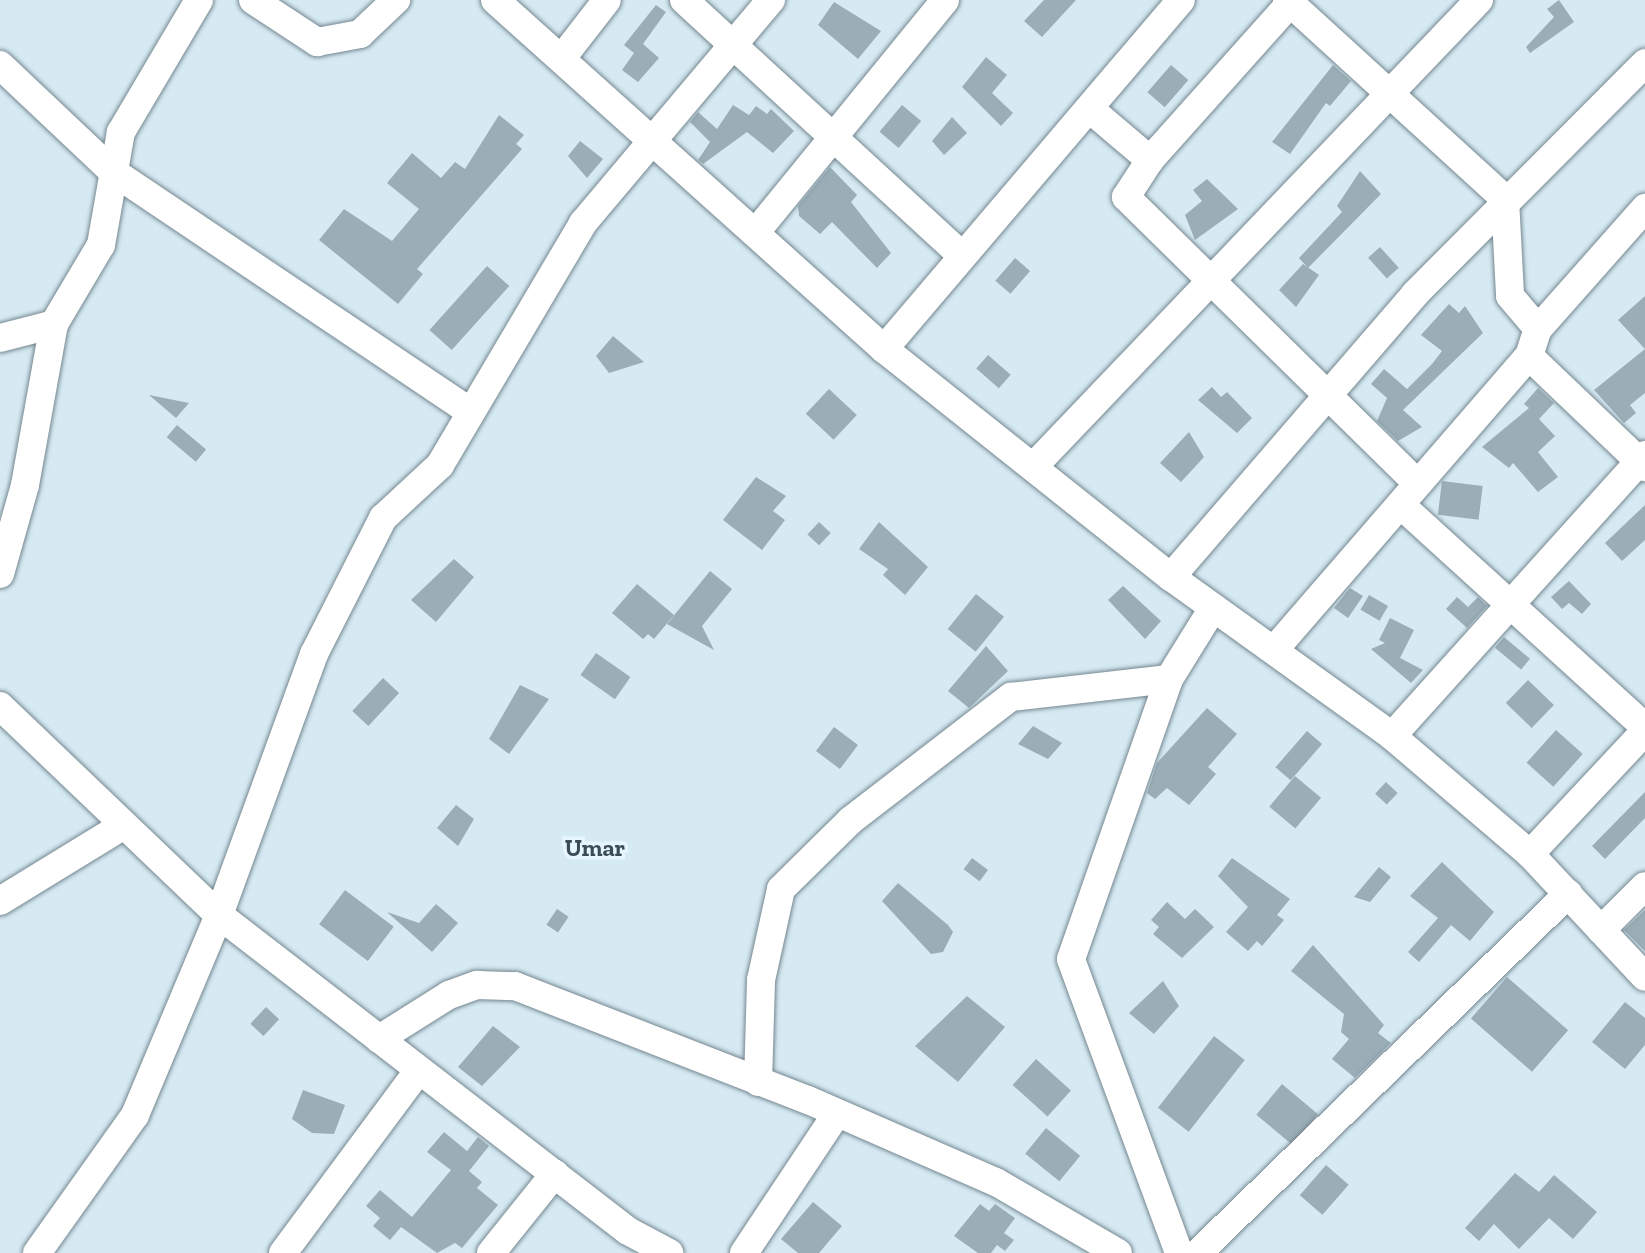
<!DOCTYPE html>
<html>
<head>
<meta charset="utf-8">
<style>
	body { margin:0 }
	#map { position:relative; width:1645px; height:1253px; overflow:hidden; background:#d6eaf3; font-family:"Zilla Slab",serif }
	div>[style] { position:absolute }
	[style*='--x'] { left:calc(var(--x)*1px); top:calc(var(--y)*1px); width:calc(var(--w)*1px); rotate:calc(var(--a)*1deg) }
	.building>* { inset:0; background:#9baeb7; transform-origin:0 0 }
	.roads { filter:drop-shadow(0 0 2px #758790) drop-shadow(0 0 2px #758790) }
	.minor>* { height:28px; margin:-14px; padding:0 14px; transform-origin:14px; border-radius:14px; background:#fff }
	span { translate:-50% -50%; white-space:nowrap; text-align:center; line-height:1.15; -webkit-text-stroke:7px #e7f6fe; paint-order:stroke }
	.quarter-label { font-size:24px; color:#3c4c54; font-weight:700 }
</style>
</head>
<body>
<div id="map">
	<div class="building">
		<i style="clip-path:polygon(1044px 0,1076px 0,1042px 37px,1024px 21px)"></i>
		<i style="clip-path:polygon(1559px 0,1574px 22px,1530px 53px,1526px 47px,1554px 17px,1547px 9px)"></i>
		<i style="clip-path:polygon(834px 2px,881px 31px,858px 59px,818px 25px)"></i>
		<i style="clip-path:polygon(656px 5px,666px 12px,643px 44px,659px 58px,638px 82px,622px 70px,634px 53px,624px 45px)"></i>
		<i style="clip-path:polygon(986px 57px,1007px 75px,992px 93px,1013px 113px,1001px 126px,962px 87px)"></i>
		<i style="left:1171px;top:65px;width:23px;height:36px;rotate:41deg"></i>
		<i style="clip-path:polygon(1333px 65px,1351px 81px,1330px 106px,1326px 103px,1290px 154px,1272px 142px)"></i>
		<i style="clip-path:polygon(733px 105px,749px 115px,756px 106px,767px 114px,771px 109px,794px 131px,773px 153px,747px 132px,703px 164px,698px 160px,710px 142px,690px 122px,698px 112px,717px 129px)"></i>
		<i style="left:902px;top:105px;width:25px;height:35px;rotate:40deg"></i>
		<i style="clip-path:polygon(499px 115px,524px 135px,516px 144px,522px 149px,417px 269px,423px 274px,398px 304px,319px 240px,344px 209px,392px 241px,419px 209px,387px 183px,412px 153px,441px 178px,455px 162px,465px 169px)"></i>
		<i style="clip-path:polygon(952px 117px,967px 133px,944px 155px,932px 141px)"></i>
		<i style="clip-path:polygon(580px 141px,603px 159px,587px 178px,568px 156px)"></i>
		<i style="clip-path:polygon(830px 167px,857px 195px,851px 202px,891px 253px,877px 268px,832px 222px,820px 234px,799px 216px,798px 206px)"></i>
		<i style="clip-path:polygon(1360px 171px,1381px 194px,1308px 268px,1299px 258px,1342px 212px,1337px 206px)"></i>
		<i style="clip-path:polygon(1207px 179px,1238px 209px,1195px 240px,1185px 215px,1202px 201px,1193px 190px)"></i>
		<i style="left:1380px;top:247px;width:28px;height:16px;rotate:48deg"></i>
		<i style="left:1015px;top:258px;width:20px;height:30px;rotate:41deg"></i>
		<i style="clip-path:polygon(1303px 264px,1319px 275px,1296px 307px,1279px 290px)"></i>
		<i style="left:487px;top:266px;width:30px;height:86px;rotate:42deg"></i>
		<i style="clip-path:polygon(1645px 296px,1645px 349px,1618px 320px)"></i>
		<i style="clip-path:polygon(1449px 304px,1459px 313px,1465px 306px,1483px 333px,1403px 410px,1422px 427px,1398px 441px,1377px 421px,1387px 398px,1371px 384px,1384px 369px,1407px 389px,1432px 364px,1442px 351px,1421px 335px)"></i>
		<i style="clip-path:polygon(613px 336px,644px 362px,609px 373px,596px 356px)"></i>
		<i style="clip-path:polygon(1645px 349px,1645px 393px,1630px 405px,1636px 413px,1624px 423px,1594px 390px)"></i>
		<i style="left:988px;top:355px;width:30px;height:18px;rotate:41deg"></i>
		<i style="clip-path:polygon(1212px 387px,1221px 397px,1227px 392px,1252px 418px,1237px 433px,1198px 400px)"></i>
		<i style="clip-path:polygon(1538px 388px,1554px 403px,1539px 419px,1555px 436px,1538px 452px,1558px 477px,1538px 492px,1513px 463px,1509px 468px,1482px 447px,1529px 408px,1524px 404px)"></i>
		<i style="left:829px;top:389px;width:38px;height:34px;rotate:43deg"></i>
		<i style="clip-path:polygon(149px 395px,189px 403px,176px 418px)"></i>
		<i style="left:177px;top:425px;width:38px;height:16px;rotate:40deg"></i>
		<i style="clip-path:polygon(1189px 432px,1204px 457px,1181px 482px,1160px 463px)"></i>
		<i style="clip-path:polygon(756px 477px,786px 496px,773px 511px,785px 520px,762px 550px,723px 520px)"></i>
		<i style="left:1442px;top:481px;width:41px;height:34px;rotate:7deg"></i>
		<i style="clip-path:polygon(1645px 505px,1645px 540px,1622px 561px,1605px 543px)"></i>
		<i style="left:819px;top:522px;width:16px;height:17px;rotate:43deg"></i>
		<i style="clip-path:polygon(879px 522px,928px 567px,905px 595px,883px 575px,888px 569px,859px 549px)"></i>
		<i style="clip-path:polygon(454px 559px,474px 577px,436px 622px,411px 600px)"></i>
		<i style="clip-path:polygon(710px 571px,732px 589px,702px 626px,714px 650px,667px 624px)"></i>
		<i style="clip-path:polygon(1569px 581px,1591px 604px,1582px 614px,1569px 603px,1562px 609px,1551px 597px)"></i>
		<i style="clip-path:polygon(637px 584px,674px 615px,654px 639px,648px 634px,643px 639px,612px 613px)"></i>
		<i style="clip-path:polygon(1123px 586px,1161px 621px,1145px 639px,1108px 600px)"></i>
		<i style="clip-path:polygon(1350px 588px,1363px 596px,1348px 618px,1334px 608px)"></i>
		<i style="left:976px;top:594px;width:36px;height:45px;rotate:39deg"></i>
		<i style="left:1369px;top:595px;width:22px;height:17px;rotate:30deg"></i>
		<i style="clip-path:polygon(1457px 597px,1468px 607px,1478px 597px,1487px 606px,1467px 628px,1446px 609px)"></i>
		<i style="clip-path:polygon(1390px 618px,1414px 630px,1400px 658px,1423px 670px,1411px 683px,1371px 649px,1385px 643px,1379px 640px)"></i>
		<i style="left:1504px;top:637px;width:34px;height:14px;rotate:40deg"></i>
		<i style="clip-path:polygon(986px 646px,1008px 671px,969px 708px,948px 691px)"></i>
		<i style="left:596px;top:653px;width:42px;height:27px;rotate:35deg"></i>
		<i style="left:383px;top:678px;width:22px;height:45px;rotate:43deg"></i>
		<i style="left:1528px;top:680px;width:36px;height:32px;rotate:44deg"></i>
		<i style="clip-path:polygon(520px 685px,549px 699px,509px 754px,489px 739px)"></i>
		<i style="clip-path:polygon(1207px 708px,1237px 734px,1208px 767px,1216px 774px,1189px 805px,1167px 788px,1155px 799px,1147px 793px,1157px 763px)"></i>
		<i style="clip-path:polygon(1033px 726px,1062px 743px,1048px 759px,1018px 744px)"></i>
		<i style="left:834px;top:727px;width:30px;height:30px;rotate:37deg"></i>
		<i style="left:1556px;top:730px;width:36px;height:44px;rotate:42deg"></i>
		<i style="left:1307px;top:731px;width:20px;height:48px;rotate:41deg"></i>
		<i style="left:1295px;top:776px;width:34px;height:40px;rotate:40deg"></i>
		<i style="left:1386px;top:782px;width:16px;height:16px;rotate:43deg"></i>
		<i style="clip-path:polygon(1645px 792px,1645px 818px,1605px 859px,1592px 846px)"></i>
		<i style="clip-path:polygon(456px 805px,474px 819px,458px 846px,437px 828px)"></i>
		<i style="left:972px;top:858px;width:20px;height:14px;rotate:37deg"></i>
		<i style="clip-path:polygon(1232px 858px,1290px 899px,1277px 915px,1284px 920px,1262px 946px,1257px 941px,1248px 951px,1226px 932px,1248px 907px,1218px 876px)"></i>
		<i style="clip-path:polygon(1442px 862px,1494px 912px,1470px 941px,1451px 925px,1419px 962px,1408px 952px,1438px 918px,1410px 896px)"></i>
		<i style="clip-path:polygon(1379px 867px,1391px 877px,1370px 902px,1354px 897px)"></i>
		<i style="clip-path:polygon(898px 883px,948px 925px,953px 932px,943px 952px,931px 954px,882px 901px)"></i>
		<i style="left:345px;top:890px;width:61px;height:43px;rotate:37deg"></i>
		<i style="clip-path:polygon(1167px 902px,1185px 919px,1195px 909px,1214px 927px,1182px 958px,1153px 934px,1159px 927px,1151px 920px)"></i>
		<i style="clip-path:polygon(436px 904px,458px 923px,432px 952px,387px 912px,419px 923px)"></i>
		<i style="left:557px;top:909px;width:14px;height:19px;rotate:34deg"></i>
		<i style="clip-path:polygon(1645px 910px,1645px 951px,1624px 930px)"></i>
		<i style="clip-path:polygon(1313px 945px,1384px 1025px,1378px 1033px,1391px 1043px,1355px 1078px,1332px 1059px,1349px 1039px,1341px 1032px,1344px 1014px,1291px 971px)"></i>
		<i style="left:1507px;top:977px;width:81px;height:55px;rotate:41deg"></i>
		<i style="clip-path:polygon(1163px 981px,1179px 1006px,1154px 1034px,1129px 1013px)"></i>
		<i style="clip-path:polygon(967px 996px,1005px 1027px,958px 1082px,915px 1046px)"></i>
		<i style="clip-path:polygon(1625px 1002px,1645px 1018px,1645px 1045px,1625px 1069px,1592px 1042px)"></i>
		<i style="left:266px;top:1007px;width:18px;height:23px;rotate:43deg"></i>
		<i style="clip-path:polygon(493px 1026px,520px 1047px,482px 1086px,458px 1067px)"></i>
		<i style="left:1214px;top:1036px;width:39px;height:91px;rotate:38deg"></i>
		<i style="left:1036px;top:1059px;width:47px;height:35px;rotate:42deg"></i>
		<i style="left:1282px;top:1084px;width:47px;height:40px;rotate:40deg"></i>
		<i style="clip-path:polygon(303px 1090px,345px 1105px,334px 1134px,312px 1133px,292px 1119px)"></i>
		<i style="left:1046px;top:1128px;width:44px;height:33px;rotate:39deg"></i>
		<i style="clip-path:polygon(444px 1132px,467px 1151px,478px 1137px,489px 1146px,469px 1171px,482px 1182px,477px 1188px,498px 1205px,462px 1248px,455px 1243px,437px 1253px,401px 1227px,390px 1240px,373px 1226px,380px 1218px,366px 1206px,380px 1190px,412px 1217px,451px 1170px,427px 1152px)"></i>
		<i style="left:1326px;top:1165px;width:30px;height:40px;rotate:41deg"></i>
		<i style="clip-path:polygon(1515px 1173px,1539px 1192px,1554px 1175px,1597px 1212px,1573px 1239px,1549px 1218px,1519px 1249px,1494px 1224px,1479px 1241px,1465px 1228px)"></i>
		<i style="clip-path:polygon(813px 1202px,842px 1226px,819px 1253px,798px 1253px,781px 1239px)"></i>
		<i style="clip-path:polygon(980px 1204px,989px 1211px,995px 1204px,1015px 1218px,1004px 1233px,1014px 1240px,1005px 1251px,997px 1245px,991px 1253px,978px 1253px,954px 1236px)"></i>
	</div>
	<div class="roads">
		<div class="minor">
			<i style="--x:253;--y:0;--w:77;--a:33.3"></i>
			<i style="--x:317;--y:42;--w:44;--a:-10.5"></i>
			<i style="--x:360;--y:34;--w:50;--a:-43.4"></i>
			<i style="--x:495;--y:0;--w:523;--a:41.9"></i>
			<i style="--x:884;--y:349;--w:367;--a:38.5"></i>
			<i style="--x:1171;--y:577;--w:272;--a:35.7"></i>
			<i style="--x:1392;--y:736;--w:182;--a:40.5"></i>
			<i style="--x:1530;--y:854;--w:168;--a:46.9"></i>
			<i style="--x:684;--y:0;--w:378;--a:42.6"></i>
			<i style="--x:1287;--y:0;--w:295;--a:42.4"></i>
			<i style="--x:1505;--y:199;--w:97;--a:87"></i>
			<i style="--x:1510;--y:296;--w:43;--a:49.7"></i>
			<i style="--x:1293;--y:0;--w:215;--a:131.8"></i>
			<i style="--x:1150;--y:160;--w:44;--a:123"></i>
			<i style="--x:1126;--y:197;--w:409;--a:44.5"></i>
			<i style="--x:562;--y:58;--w:73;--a:-52.2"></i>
			<i style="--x:0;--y:65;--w:154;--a:43.4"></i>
			<i style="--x:112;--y:171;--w:430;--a:33.9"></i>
			<i style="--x:1090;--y:109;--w:79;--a:40.4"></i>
			<i style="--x:756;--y:232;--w:299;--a:-50.8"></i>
			<i style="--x:0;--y:338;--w:56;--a:-14.5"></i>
			<i style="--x:884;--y:349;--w:458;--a:-49.6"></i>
			<i style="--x:1529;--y:356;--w:161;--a:43.7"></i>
			<i style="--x:1033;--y:467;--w:646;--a:-46.32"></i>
			<i style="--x:1402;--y:506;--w:328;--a:42.3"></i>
			<i style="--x:0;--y:574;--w:92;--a:-74.3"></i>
			<i style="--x:25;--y:485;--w:164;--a:-79.8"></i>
			<i style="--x:54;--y:324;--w:92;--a:-59.3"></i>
			<i style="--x:101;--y:245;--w:115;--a:-80"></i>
			<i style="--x:121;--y:132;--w:153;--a:-59.4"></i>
			<i style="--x:1171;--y:577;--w:374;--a:-49.2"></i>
			<i style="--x:1415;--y:294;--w:326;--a:-45.1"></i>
			<i style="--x:1274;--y:650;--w:389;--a:-49.1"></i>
			<i style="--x:1529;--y:356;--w:28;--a:-72"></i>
			<i style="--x:1538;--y:329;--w:162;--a:-48.5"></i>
			<i style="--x:0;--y:706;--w:303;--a:43.7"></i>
			<i style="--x:219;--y:915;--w:517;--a:37.69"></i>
			<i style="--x:628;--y:1231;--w:47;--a:28.2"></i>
			<i style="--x:1392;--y:736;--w:378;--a:-48"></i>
			<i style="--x:1530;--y:854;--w:168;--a:-46.9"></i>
			<i style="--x:0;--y:901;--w:145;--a:-31.5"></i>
			<i style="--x:1601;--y:930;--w:62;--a:-45"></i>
			<i style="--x:379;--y:1039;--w:83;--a:-32.2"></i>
			<i style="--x:449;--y:995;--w:30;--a:-20"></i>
			<i style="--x:477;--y:985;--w:38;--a:2"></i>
			<i style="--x:515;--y:986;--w:314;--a:21.3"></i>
			<i style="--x:808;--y:1100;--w:205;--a:23.6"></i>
			<i style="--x:996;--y:1182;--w:141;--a:30.2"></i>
			<i style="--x:758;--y:1082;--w:102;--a:-88.3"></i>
			<i style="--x:761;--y:980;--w:93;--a:-77.6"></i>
			<i style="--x:781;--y:889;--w:98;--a:-44.6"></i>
			<i style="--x:851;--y:820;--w:202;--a:-37.6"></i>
			<i style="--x:1011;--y:697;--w:159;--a:-6.5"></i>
			<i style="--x:37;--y:1253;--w:169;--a:-54.6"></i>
			<i style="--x:135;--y:1115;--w:217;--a:-67.2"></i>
			<i style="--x:219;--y:915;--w:278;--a:-70"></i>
			<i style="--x:314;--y:654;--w:153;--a:-63.1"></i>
			<i style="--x:383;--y:518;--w:78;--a:-42.9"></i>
			<i style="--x:440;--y:465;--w:281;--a:-59.4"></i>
			<i style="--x:583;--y:223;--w:292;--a:-49.9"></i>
			<i style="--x:283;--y:1253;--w:228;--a:-53.4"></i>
			<i style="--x:491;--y:1253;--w:102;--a:-51.3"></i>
			<i style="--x:744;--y:1253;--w:164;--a:-56.4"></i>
			<i style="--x:1179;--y:1253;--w:313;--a:-110.2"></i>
			<i style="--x:1071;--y:959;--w:297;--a:-70.7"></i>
			<i style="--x:1169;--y:679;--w:84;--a:-58.2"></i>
			<i style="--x:1198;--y:1253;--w:516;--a:-44.14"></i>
		</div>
	</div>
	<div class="quarter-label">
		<span style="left:595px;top:848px">Umar</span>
	</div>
</div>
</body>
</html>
